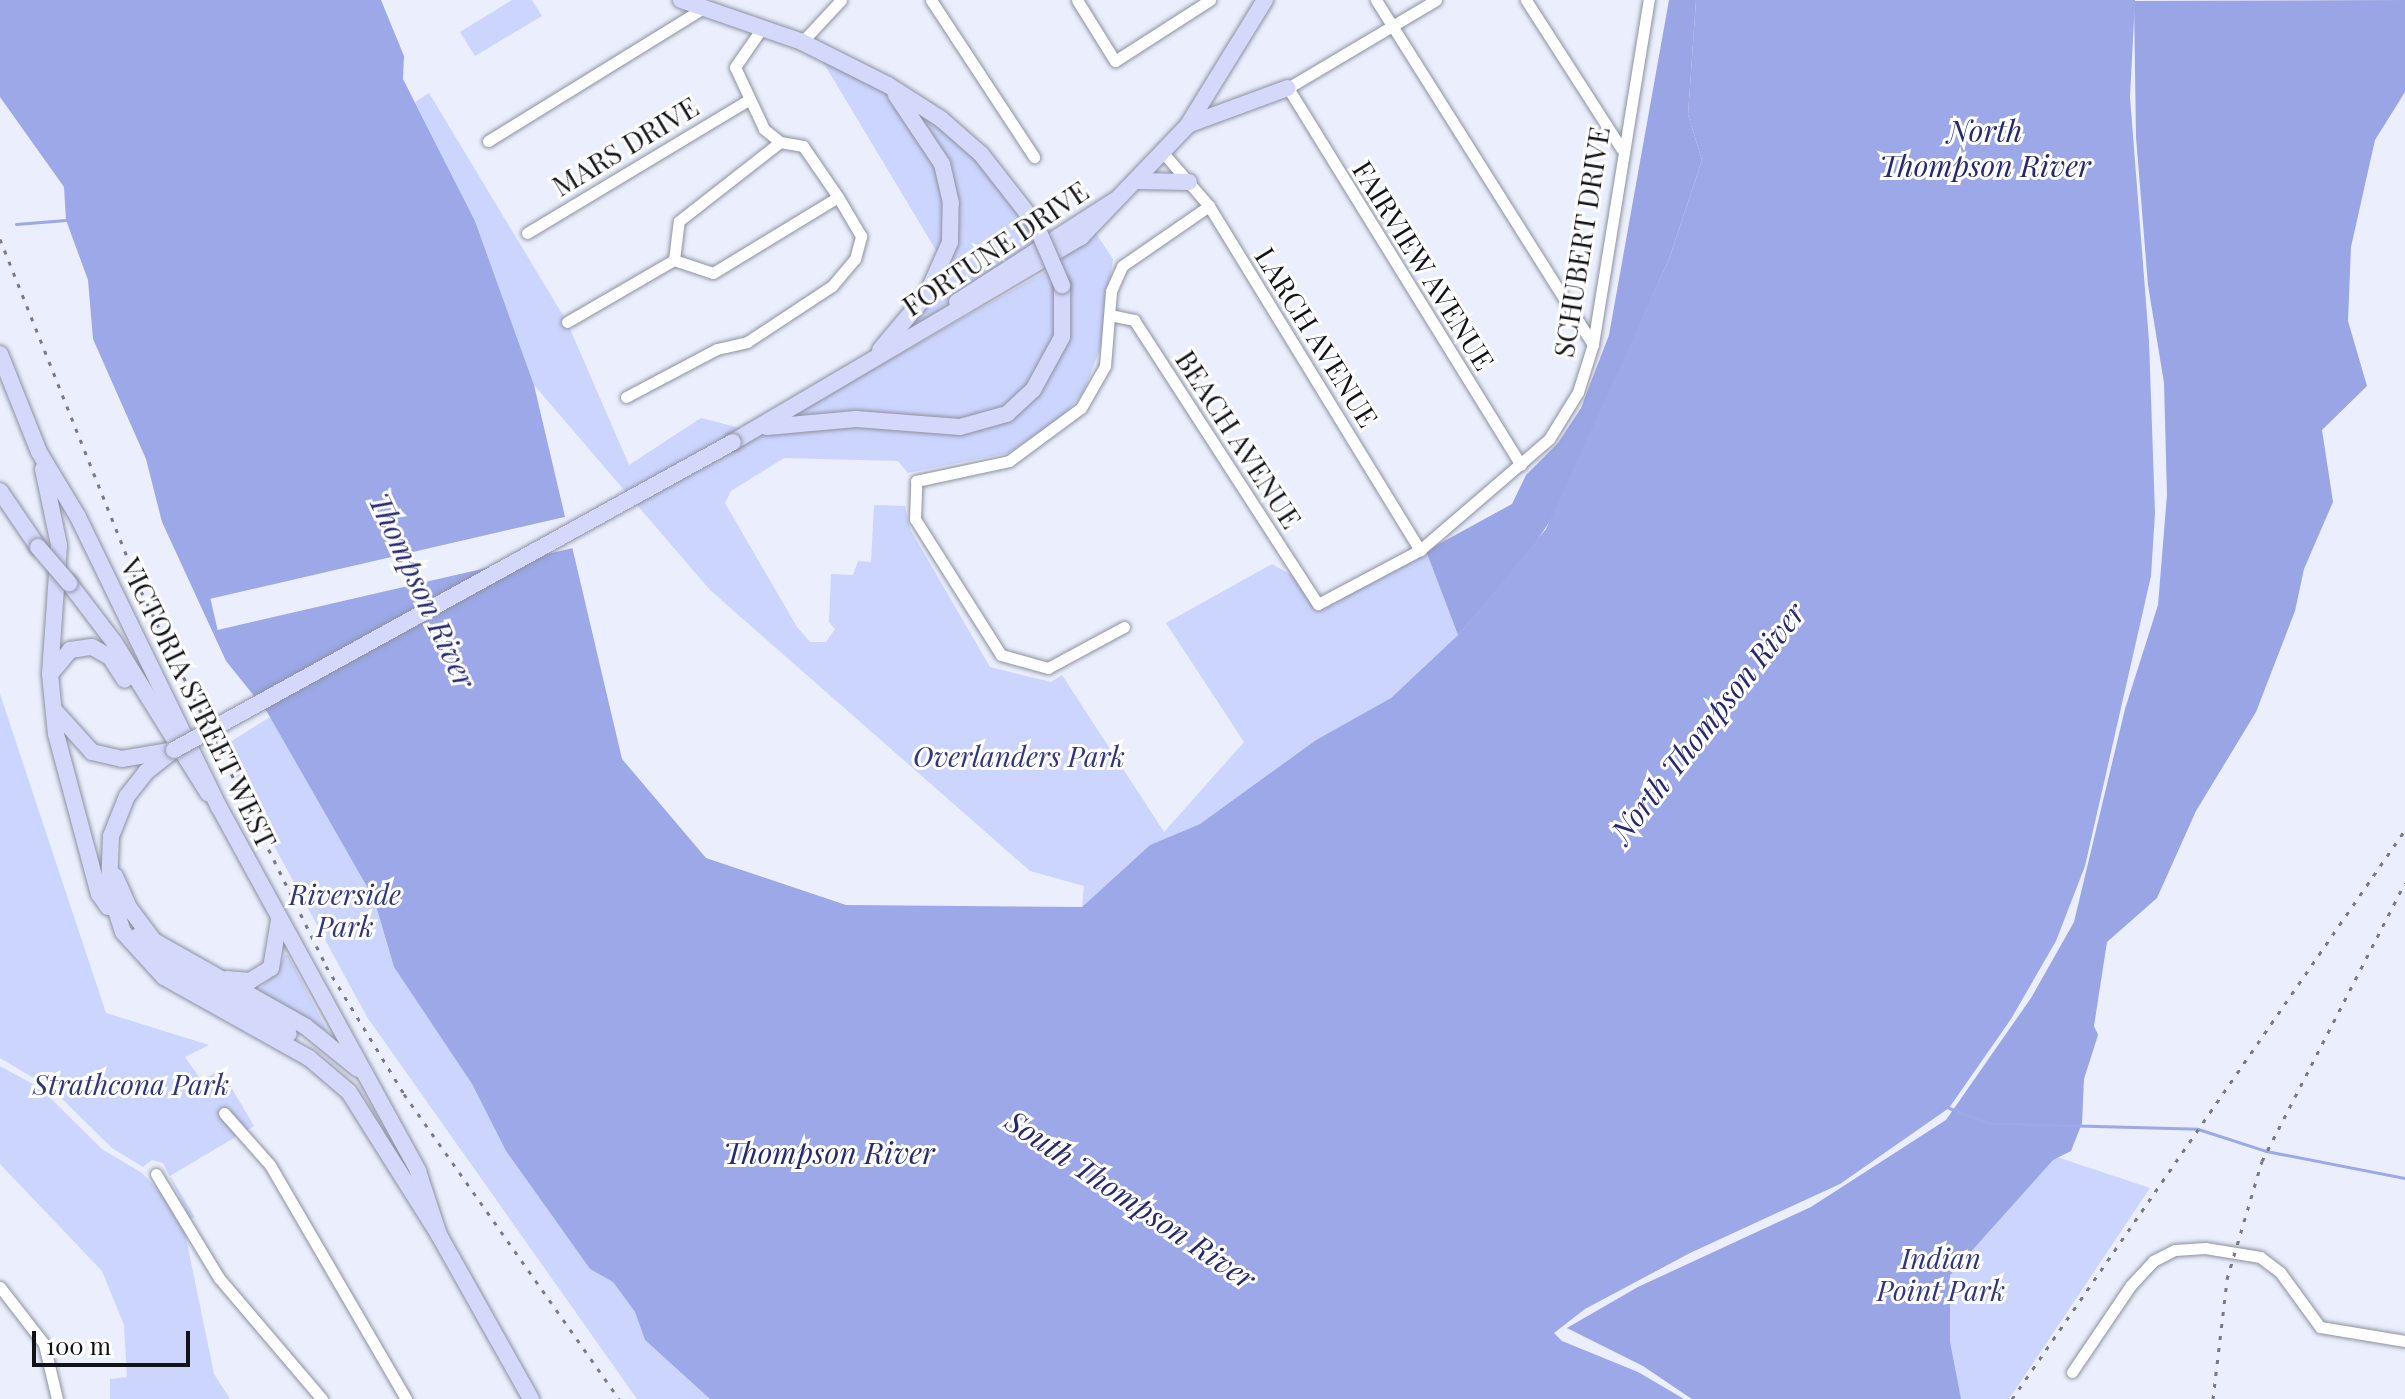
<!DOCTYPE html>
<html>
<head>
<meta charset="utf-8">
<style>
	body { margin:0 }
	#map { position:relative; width:2405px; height:1399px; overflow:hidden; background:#eaeefd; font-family:"Playfair Display",serif }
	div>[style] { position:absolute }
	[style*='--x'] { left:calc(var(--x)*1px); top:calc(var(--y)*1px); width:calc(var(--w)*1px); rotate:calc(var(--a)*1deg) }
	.green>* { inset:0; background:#ccd5fe }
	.forest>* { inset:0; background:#9aa5e5 }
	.water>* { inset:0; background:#9ca8e7 }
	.pier>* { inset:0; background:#eaeefd; transform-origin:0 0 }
	.stream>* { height:3px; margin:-1.5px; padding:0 1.5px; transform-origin:1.5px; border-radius:1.5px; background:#9ca8e7 }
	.roads { filter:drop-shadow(0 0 2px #8d919f) drop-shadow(0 0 2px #8d919f) }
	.minor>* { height:11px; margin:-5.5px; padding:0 5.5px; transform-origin:5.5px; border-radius:5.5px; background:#fff }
	.secondary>* { height:16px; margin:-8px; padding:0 8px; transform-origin:8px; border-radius:8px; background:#d4d8fb }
	.rail>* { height:3px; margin-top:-1.5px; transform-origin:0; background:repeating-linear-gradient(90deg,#777983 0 4px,transparent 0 12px) }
	.bridges { filter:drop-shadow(0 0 2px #8d919f) drop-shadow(0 0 2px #8d919f) }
	.secondary-bridge>* { height:16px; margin:-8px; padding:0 8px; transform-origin:8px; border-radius:8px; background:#d4d8fb }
	span { translate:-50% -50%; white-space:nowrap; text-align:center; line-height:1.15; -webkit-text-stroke:6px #fff; paint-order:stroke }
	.street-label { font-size:28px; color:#121318 }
	.park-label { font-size:28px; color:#313680; font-style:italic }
	.water-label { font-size:30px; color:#262972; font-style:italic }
	.scale { position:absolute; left:32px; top:1331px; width:158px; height:36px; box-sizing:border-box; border:4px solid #121318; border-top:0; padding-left:10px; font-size:24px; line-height:28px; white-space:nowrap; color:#121318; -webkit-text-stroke:6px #fff; paint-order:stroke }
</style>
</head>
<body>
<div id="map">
	<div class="green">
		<i style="clip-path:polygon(512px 0,532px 0,542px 16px,475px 56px,460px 32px)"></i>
		<i style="clip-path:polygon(820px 57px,888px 91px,933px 157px,944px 191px,947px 226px,940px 257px)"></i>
		<i style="clip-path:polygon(429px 93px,567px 322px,629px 465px,701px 418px,759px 433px,1009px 418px,1066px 337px,1059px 261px,1095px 232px,1113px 259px,1102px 344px,1083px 393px,1055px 424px,1008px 453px,908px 473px,898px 461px,784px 458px,731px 491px,725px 503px,797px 627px,810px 642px,826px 642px,835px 629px,829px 622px,831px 574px,853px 575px,858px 561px,871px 562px,874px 505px,905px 506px,910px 529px,990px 667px,1051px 682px,1062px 675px,1164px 832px,1244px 742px,1166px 623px,1272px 564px,1295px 577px,1318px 610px,1426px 551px,1458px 635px,1391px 698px,1316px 740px,1200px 824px,1150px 845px,1082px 907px,1084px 886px,1030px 871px,710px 590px,534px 385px,475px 221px,415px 102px)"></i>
		<i style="clip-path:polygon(914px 108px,974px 153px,1015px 203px,1038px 241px,900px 338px,934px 289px,956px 202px)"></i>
		<i style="clip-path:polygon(1050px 269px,1058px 316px,1051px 353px,1028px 389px,1005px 410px,958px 424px,785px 419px)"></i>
		<i style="clip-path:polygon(0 694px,106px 1013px,209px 1045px,185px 1057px,201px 1080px,221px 1070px,254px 1126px,170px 1176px,195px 1217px,190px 1219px,163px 1163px,152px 1160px,143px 1167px,112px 1148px,52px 1089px,0 1058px)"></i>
		<i style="clip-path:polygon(270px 717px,374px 899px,394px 967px,472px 1084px,506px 1151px,590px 1269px,613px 1282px,635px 1312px,645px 1340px,710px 1399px,637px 1399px,367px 1017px,221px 748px)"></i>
		<i style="clip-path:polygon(285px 954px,288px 955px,328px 1032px,257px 992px,279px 969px)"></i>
		<i style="clip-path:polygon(0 1066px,40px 1088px,102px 1149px,142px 1173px,168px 1201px,183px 1223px,214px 1374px,230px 1399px,110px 1399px,110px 1379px,127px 1377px,124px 1325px,102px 1271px,0 1164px)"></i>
		<i style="clip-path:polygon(1946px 1120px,2150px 1188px,2009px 1399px,1692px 1399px,1643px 1366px,1567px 1328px,1638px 1287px,1811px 1207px)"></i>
	</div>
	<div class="forest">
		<i style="clip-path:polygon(1669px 0,1696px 0,1688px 115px,1702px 160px,1669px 259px,1556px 512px,1530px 551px,1458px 635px,1426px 551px,1512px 504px,1526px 475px,1558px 443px,1581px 408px,1609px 335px)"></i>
		<i style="clip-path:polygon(2405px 0,2405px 92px,2375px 140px,2351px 247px,2348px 321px,2367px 386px,2322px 430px,2333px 502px,2304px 569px,2295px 611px,2256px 712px,2196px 811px,2157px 898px,2107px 942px,2094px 1026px,2098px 1035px,2084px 1079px,2082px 1123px,2071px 1151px,2053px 1160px,1950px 1275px,1950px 1342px,1961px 1399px,1692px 1399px,1643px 1366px,1567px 1328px,1638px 1287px,1811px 1207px,1946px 1120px,2031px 998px,2074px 922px,2125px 709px,2158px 605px,2167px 495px,2164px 383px,2148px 285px,2136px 137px,2134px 1px)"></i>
	</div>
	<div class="water">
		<i style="clip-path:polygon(0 0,381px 0,404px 56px,403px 79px,475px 221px,534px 385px,622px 759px,706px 858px,846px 905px,1082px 907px,1150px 845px,1200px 824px,1316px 740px,1391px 698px,1458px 635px,1546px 529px,1669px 259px,1702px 160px,1688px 115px,1696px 0,2135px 0,2130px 97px,2149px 341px,2155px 513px,2151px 576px,2085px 866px,2056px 941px,2011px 1019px,1949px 1108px,1840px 1184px,1690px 1253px,1585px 1309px,1554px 1333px,1562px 1341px,1638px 1372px,1684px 1399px,710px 1399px,645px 1340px,635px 1312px,613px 1282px,590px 1269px,506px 1151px,472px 1084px,394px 967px,374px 899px,267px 712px,226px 661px,162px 522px,146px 459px,93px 339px,88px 280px,66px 220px,64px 187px,0 97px)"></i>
	</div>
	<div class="pier">
		<i style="left:569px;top:516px;width:32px;height:368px;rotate:77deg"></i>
	</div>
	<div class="stream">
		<i style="--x:16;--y:224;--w:50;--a:-4.6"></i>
		<i style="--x:1949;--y:1108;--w:42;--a:21"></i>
		<i style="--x:1988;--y:1123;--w:210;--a:1.6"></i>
		<i style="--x:2198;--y:1129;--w:71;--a:17.9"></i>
		<i style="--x:2266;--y:1151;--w:142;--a:11"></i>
	</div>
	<div class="roads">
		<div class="minor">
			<i style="--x:931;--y:0;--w:188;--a:56.7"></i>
			<i style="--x:1077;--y:0;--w:72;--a:58.1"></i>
			<i style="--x:1115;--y:61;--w:113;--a:-32.7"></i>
			<i style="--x:1376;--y:0;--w:407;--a:57.8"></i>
			<i style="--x:1436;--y:0;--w:172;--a:149.3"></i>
			<i style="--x:1288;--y:88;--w:443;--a:58.3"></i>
			<i style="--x:1526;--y:0;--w:176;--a:57.3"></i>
			<i style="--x:802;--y:42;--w:57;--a:-47.1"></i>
			<i style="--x:488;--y:141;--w:253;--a:-31.7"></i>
			<i style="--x:1165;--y:155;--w:67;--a:49.2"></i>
			<i style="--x:1209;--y:206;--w:404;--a:58.5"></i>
			<i style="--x:527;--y:233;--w:258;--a:-31"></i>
			<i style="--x:674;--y:260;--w:41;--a:18.4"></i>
			<i style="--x:713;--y:273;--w:146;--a:-31.3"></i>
			<i style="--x:674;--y:260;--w:39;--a:-83"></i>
			<i style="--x:679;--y:221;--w:128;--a:-38"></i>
			<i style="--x:1110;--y:315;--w:25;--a:12"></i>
			<i style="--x:1134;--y:320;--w:338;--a:57.1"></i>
			<i style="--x:1318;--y:604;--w:115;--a:-27.9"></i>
			<i style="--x:1420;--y:550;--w:170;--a:-40.7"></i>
			<i style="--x:1549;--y:439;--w:55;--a:-58.3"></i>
			<i style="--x:1578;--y:392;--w:50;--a:-72.6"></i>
			<i style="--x:1593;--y:344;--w:349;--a:-80.8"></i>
			<i style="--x:567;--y:322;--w:124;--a:-30.1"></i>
			<i style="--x:626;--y:397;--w:103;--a:-27.8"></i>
			<i style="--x:717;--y:349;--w:31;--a:-13"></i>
			<i style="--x:747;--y:342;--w:102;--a:-33.4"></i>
			<i style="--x:832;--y:286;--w:35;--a:-50"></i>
			<i style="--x:855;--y:259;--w:24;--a:-75"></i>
			<i style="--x:861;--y:236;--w:45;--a:-120.5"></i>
			<i style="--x:838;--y:197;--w:62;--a:-124.5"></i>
			<i style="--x:803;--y:146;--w:23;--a:-170"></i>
			<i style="--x:780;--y:142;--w:21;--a:-141"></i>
			<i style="--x:764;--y:129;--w:68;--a:-115.1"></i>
			<i style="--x:735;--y:67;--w:47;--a:-55.3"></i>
			<i style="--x:1124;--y:627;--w:86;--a:151.7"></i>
			<i style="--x:1048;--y:668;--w:49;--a:-164.5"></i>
			<i style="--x:1001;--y:655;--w:161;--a:-122.3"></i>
			<i style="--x:915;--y:519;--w:38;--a:-88"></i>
			<i style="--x:916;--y:481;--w:95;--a:-12.1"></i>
			<i style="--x:1009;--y:461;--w:89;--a:-36.4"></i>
			<i style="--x:1081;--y:408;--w:48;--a:-60.3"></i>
			<i style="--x:1105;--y:366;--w:75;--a:-85.4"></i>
			<i style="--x:1111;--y:291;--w:27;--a:-66"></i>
			<i style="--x:1122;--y:266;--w:106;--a:-34.6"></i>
			<i style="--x:224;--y:1113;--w:69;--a:48.5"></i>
			<i style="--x:270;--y:1165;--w:271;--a:59.8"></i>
			<i style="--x:156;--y:1174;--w:122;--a:58.8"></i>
			<i style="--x:219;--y:1278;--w:159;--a:49.6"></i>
			<i style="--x:0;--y:1287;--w:72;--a:52.3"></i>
			<i style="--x:44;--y:1344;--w:57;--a:76.7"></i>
			<i style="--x:2072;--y:1372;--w:105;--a:-55.9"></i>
			<i style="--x:2131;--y:1285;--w:33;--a:-47"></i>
			<i style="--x:2153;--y:1261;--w:25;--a:-27"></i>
			<i style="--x:2175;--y:1250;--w:30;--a:-4"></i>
			<i style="--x:2205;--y:1248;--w:56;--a:9.3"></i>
			<i style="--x:2260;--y:1257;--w:25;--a:37"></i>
			<i style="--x:2280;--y:1272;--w:68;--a:54"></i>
			<i style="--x:2320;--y:1327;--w:86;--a:9.4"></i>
		</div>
		<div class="secondary">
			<i style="--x:681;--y:0;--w:128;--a:19.1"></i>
			<i style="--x:802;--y:42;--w:96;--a:26.6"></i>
			<i style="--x:888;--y:85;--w:63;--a:32.7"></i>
			<i style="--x:941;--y:119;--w:53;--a:41.2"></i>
			<i style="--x:981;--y:154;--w:88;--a:52"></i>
			<i style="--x:1190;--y:124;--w:104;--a:-20.2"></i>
			<i style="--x:1138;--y:181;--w:51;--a:1.1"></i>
			<i style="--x:957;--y:302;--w:188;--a:-32.8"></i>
			<i style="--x:880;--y:350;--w:73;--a:-50"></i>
			<i style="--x:927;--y:294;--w:57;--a:-66.1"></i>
			<i style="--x:950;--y:242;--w:39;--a:-89"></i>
			<i style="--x:951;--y:203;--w:40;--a:-103"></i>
			<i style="--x:942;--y:164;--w:83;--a:-123.7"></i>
			<i style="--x:0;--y:354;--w:105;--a:68.3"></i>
			<i style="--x:39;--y:452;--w:76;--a:59"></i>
			<i style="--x:78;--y:517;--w:322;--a:64.1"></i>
			<i style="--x:219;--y:807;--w:415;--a:61.3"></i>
			<i style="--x:418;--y:1171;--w:67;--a:71.8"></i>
			<i style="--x:767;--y:427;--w:89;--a:-5.1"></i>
			<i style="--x:856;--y:419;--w:104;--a:4.4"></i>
			<i style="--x:960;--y:427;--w:49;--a:-15.5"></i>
			<i style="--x:1007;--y:414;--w:35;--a:-43"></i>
			<i style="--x:1033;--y:390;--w:60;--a:-61.3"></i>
			<i style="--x:1062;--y:337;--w:52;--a:-90"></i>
			<i style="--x:733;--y:442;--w:404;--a:-30.5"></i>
			<i style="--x:1081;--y:237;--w:155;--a:-46.3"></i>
			<i style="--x:1188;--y:125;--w:147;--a:-58.4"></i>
			<i style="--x:43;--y:469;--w:78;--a:78.1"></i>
			<i style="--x:59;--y:545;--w:129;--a:94"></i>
			<i style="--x:50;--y:674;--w:60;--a:84.3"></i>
			<i style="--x:56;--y:734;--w:166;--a:75"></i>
			<i style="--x:99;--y:894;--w:16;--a:55"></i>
			<i style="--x:0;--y:491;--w:68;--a:55.8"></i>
			<i style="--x:69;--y:583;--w:74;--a:52.7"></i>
			<i style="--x:114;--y:642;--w:178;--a:58.1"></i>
			<i style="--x:51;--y:673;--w:30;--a:-50"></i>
			<i style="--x:70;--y:650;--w:22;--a:-8"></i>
			<i style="--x:92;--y:647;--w:21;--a:29"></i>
			<i style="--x:110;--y:657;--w:27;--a:57"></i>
			<i style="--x:56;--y:712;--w:54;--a:48"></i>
			<i style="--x:92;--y:752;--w:31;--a:13"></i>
			<i style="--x:122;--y:759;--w:48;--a:-9.7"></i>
			<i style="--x:174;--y:750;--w:36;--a:142"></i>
			<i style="--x:146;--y:772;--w:31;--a:128"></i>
			<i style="--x:127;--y:796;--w:43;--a:111.8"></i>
			<i style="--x:111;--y:836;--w:53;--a:92.2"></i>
			<i style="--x:109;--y:889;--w:45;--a:72"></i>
			<i style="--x:123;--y:932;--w:61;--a:47.7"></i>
			<i style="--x:164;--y:977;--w:166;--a:29.2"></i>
			<i style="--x:309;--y:1058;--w:52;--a:40.4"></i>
			<i style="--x:349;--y:1092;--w:169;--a:57.8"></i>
			<i style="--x:439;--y:1235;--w:188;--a:60.7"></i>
			<i style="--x:115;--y:876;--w:36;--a:66"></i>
			<i style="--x:130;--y:909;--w:40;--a:53"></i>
			<i style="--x:154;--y:941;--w:173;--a:29.4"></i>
			<i style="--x:305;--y:1026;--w:68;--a:39.1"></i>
			<i style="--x:138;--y:936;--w:42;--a:43.1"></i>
			<i style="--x:169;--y:965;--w:138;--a:29.9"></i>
			<i style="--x:227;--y:979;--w:23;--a:5"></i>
			<i style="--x:250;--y:981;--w:25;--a:-32"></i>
			<i style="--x:271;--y:968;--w:49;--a:-80.5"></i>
		</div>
	</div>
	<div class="rail">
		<i style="--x:0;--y:239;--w:379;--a:68.2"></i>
		<i style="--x:141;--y:591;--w:418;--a:63.7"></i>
		<i style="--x:326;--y:966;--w:150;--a:58.6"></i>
		<i style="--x:404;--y:1094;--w:373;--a:54.8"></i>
		<i style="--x:2012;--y:1399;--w:692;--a:-55.37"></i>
		<i style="--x:2213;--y:1399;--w:121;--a:-83.3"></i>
		<i style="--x:2227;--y:1279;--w:123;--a:-73.5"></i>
		<i style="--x:2262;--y:1161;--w:313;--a:-62.8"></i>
	</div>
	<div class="bridges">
		<div class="secondary-bridge">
			<i style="--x:1035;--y:223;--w:68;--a:66.5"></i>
			<i style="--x:38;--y:547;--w:48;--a:49.3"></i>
			<i style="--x:174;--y:750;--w:638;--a:-28.85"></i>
		</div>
	</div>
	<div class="street-label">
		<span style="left:625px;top:146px;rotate:-31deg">MARS DRIVE</span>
		<span style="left:1581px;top:242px;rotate:-81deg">SCHUBERT DRIVE</span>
		<span style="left:995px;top:248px;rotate:-34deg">FORTUNE DRIVE</span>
		<span style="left:1424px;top:265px;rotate:58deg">FAIRVIEW AVENUE</span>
		<span style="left:1317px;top:337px;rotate:58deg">LARCH AVENUE</span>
		<span style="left:1239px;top:439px;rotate:57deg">BEACH AVENUE</span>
		<span style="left:199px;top:703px;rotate:64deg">VICTORIA STREET WEST</span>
	</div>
	<div class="park-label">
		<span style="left:1019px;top:756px">Overlanders Park</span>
		<span style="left:345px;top:910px">Riverside<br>Park</span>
		<span style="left:131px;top:1084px">Strathcona Park</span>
		<span style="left:1941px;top:1274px">Indian<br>Point Park</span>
	</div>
	<div class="water-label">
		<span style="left:1985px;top:147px">North<br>Thompson River</span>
		<span style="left:423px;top:590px;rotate:65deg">Thompson River</span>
		<span style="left:1707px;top:722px;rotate:-52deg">North Thompson River</span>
		<span style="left:829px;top:1152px">Thompson River</span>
		<span style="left:1131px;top:1199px;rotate:34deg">South Thompson River</span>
	</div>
	<div class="scale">100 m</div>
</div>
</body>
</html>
